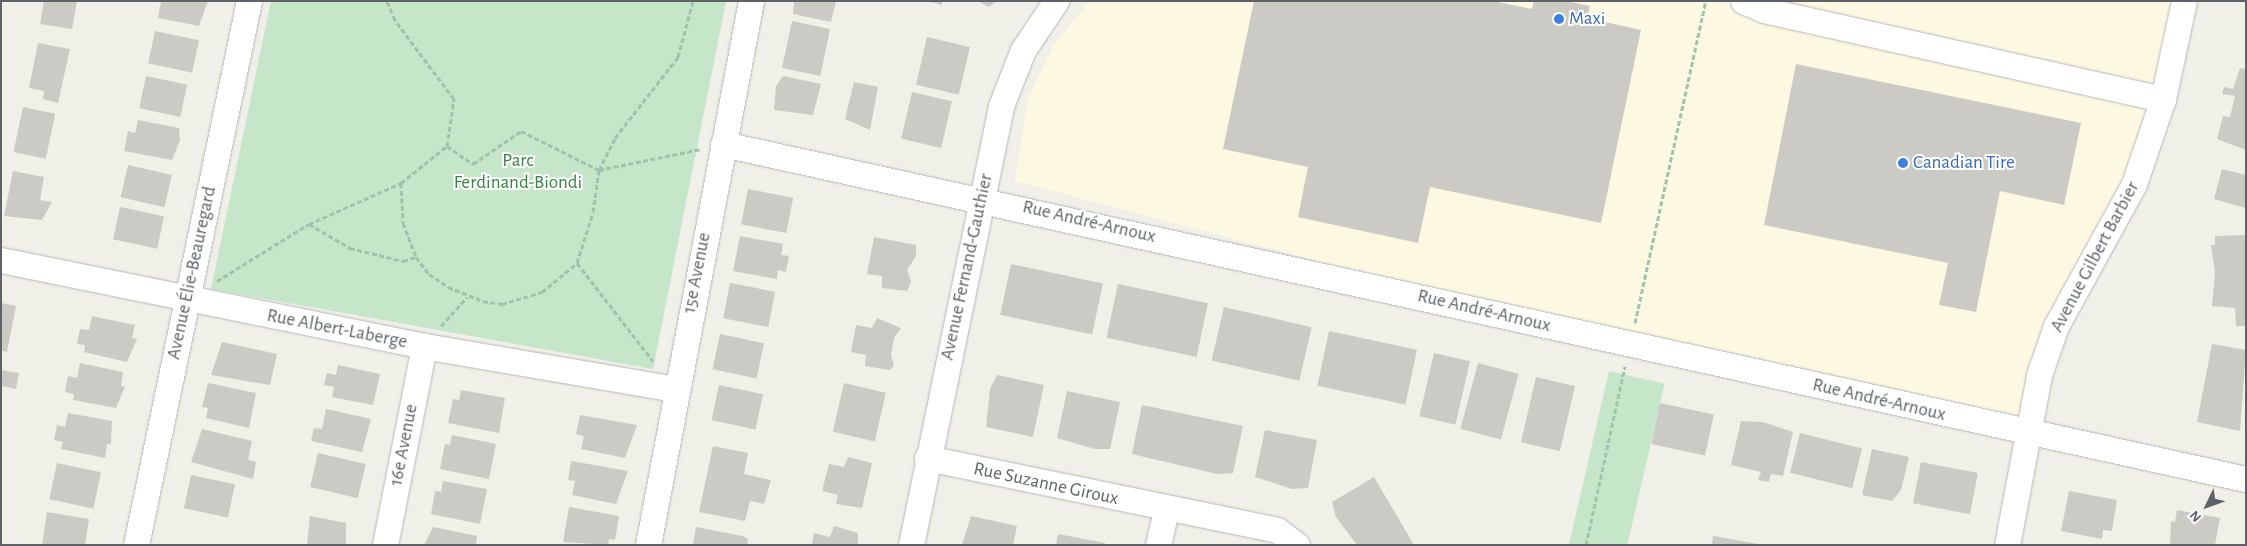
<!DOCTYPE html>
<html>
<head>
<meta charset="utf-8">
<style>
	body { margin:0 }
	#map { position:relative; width:2247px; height:546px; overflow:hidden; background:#f0efe8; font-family:"Alegreya Sans",sans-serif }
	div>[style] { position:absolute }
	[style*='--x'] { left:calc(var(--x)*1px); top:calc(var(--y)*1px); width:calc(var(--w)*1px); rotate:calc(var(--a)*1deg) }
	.commercial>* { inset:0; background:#fcf8e1 }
	.green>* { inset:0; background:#c6e6c9; transform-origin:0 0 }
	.building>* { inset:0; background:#cccac4; transform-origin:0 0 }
	.path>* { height:3px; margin-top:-1.5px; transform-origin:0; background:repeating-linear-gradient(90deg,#9ec4ad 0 5px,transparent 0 7.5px) }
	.roads { filter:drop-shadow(0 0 1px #b5b7bb) drop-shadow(0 0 1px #b5b7bb) }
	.minor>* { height:25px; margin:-12.5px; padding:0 12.5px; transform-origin:12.5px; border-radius:12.5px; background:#fff }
	.dots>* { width:14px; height:14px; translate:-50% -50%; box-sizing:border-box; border:2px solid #fff; border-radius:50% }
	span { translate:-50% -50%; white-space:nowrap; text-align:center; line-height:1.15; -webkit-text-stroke:4px #fff; paint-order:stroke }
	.shop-label { font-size:19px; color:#366cbe }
	.left { translate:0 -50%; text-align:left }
	.park-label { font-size:19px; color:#3b8244 }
	.street-label { font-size:19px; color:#5f6267 }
	.frame { position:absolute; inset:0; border:2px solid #5f6267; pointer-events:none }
	.north { position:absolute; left:2182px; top:481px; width:50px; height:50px; -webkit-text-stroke:4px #fff; paint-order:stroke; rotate:228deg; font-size:14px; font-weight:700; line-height:20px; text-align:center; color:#5f6267 }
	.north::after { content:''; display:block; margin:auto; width:18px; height:22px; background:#5f6267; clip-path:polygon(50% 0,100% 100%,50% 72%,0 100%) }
</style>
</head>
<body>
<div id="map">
	<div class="commercial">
		<i style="clip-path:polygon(1090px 1px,2184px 1px,2163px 99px,2080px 278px,2029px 433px,1630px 344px,1015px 181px,1028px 97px,1054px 44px)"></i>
	</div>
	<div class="green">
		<i style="clip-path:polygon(271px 1px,726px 1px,653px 369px,211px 289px)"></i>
		<i style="left:1609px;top:371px;width:57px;height:178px;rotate:13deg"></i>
	</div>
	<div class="building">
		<i style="clip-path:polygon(77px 1px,72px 29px,40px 24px,44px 1px)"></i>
		<i style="clip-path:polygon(161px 1px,208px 1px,199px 26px,158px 18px)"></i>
		<i style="clip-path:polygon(794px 1px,836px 1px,831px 22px,793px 14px)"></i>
		<i style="clip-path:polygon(928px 1px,942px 1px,942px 5px)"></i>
		<i style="clip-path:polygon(978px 1px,996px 1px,989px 7px)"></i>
		<i style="clip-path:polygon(1254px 1px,1493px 1px,1532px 9px,1534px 1px,1566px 1px,1590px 6px,1587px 18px,1641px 30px,1601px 223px,1430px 187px,1418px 243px,1298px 217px,1308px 167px,1223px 149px)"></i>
		<i style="left:792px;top:21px;width:39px;height:48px;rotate:12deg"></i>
		<i style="left:155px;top:31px;width:45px;height:33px;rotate:12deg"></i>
		<i style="left:927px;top:37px;width:44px;height:49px;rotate:13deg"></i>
		<i style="clip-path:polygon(38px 43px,70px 49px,58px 103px,43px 99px,44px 91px,29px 88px)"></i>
		<i style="clip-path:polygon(1796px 64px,2081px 123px,2064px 205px,2000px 191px,1976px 312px,1939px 305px,1948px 263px,1764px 225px)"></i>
		<i style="clip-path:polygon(2240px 68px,2246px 69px,2246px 150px,2217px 139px,2223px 116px,2230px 117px,2235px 96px,2222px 94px,2224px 87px,2233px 89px)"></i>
		<i style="left:146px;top:76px;width:42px;height:33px;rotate:12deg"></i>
		<i style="clip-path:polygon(783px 76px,821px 84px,813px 115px,774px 110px,776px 86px)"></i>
		<i style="clip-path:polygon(854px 82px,878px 87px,870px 130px,845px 119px)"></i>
		<i style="left:912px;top:92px;width:41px;height:48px;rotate:13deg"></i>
		<i style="left:23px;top:107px;width:33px;height:46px;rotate:12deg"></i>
		<i style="clip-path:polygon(138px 120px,179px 128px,180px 140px,172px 160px,124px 151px,128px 131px,135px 133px)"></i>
		<i style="left:128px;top:165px;width:45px;height:33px;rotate:13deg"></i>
		<i style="clip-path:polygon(2222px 169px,2246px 175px,2246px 208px,2214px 199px)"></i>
		<i style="clip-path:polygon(13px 171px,44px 177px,40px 200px,52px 202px,42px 220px,4px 216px)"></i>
		<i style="left:748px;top:189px;width:46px;height:36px;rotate:11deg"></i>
		<i style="left:120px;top:207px;width:45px;height:33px;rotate:12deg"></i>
		<i style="clip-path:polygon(2246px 235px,2246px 326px,2236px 326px,2235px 308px,2212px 306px,2215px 273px,2211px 245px,2215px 245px,2215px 236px)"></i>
		<i style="clip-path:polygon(740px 236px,783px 244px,781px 255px,789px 256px,786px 272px,778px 270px,777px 279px,733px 271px)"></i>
		<i style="clip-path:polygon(874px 237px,916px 245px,916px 256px,907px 270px,911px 281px,907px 291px,882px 288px,882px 276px,867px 274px)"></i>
		<i style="left:1011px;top:264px;width:94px;height:52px;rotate:12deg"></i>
		<i style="left:730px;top:283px;width:46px;height:36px;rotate:11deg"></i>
		<i style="left:1118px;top:284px;width:92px;height:55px;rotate:12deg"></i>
		<i style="clip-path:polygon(1px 303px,16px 306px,7px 352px,1px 350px)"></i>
		<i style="left:1224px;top:307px;width:90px;height:55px;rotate:13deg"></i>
		<i style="clip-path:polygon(92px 316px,135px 325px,132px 338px,137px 339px,127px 362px,84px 352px,85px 345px,77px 344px,80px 329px,89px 330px)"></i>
		<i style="clip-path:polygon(877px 318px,901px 328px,894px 338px,891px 355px,894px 366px,890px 370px,865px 366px,866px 355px,851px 352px,856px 325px,872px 328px)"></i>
		<i style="left:1329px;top:331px;width:90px;height:56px;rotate:12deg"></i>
		<i style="left:720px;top:334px;width:45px;height:36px;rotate:12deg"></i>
		<i style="clip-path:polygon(222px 342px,277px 354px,270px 385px,211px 375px)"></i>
		<i style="clip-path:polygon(2212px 344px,2246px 350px,2240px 431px,2197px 422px)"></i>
		<i style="left:1434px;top:353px;width:37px;height:65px;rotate:13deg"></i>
		<i style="clip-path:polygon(80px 363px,123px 372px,121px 386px,125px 387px,116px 408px,73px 400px,74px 394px,65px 392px,68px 376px,77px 378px)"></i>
		<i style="left:1478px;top:363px;width:42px;height:68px;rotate:15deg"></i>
		<i style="clip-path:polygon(338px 365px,380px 374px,373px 405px,332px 397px,334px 387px,324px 385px,327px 373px,336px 375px)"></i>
		<i style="clip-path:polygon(1px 370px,19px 373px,16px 389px,1px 386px)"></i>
		<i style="clip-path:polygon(997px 375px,1044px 385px,1033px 437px,986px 427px,990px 389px)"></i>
		<i style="left:1536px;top:377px;width:40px;height:67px;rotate:13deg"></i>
		<i style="clip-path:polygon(208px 383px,256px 393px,249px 428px,206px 418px,208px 408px,202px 407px)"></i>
		<i style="left:844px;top:383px;width:43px;height:50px;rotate:13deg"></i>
		<i style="left:719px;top:385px;width:45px;height:36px;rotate:12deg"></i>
		<i style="clip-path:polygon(461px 390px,505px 398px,499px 433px,448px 423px,453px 399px,459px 400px)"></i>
		<i style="clip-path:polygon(1067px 391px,1120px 402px,1110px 449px,1095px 449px,1057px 438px)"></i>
		<i style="left:1660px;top:403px;width:55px;height:42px;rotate:12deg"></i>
		<i style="clip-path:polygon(1142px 405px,1243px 426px,1233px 473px,1217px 474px,1132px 454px)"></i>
		<i style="clip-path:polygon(326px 409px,371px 419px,362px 452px,311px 441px,314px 428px,322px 429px)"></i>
		<i style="clip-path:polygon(68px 413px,112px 421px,111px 444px,107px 444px,105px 458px,61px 449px,63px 442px,54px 440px,57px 425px,65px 427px)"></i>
		<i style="clip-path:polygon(580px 415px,637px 425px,625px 458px,581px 449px,584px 436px,576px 434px)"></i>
		<i style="clip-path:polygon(1741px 421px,1763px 422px,1793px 432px,1783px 476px,1771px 474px,1769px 482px,1758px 480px,1761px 472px,1731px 465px)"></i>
		<i style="clip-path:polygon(202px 429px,252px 441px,248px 460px,256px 462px,253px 479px,191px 462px)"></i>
		<i style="clip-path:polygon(1265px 430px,1317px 440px,1308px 488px,1292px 489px,1255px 477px)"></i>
		<i style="left:1800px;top:433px;width:64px;height:41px;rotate:14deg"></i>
		<i style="clip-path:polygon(452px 435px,496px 444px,489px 479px,440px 469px,445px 444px,450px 445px)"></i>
		<i style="clip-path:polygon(713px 446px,748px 453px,744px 474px,771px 480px,764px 504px,750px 501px,745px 521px,699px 512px)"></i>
		<i style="clip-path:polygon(1872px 449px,1909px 457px,1901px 490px,1892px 501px,1862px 495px)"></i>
		<i style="left:318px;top:453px;width:49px;height:35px;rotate:13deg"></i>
		<i style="clip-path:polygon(848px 457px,872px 463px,862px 508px,836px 504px,838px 495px,822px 491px,829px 464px,844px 467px)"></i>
		<i style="clip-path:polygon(571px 461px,628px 471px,616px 504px,572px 495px,575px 481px,568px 480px)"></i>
		<i style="left:1921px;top:462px;width:58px;height:42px;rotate:11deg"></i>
		<i style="left:57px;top:463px;width:45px;height:37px;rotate:12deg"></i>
		<i style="left:191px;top:475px;width:45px;height:34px;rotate:12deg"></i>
		<i style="clip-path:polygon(1374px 477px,1414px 545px,1357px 545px,1336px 517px,1332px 502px)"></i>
		<i style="clip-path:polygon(443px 481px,487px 489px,480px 524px,431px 514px,435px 491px,441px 492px)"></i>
		<i style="clip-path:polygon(2069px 491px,2117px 500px,2112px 531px,2103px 530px,2102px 539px,2061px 531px)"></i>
		<i style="clip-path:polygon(569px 507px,619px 516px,615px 540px,609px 539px,608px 545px,563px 542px)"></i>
		<i style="clip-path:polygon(2177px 510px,2220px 518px,2215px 545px,2170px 545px,2171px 521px,2175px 522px)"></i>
		<i style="clip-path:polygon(47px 512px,89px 519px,85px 545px,42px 545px)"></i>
		<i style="clip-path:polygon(310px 516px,346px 523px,346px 545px,307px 545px)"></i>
		<i style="clip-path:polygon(971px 516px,1017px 526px,1013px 545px,962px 545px)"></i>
		<i style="clip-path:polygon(834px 526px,858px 533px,858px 544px,812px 545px,814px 533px,830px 537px)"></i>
		<i style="clip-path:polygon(433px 527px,477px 536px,476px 545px,424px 545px)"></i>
		<i style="clip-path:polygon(696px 527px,742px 536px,748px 539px,747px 545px,693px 545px)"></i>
		<i style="clip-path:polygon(1058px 534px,1105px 543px,1105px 545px,1056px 545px)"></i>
		<i style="clip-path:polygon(1713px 536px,1759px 544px,1759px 545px,1712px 545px)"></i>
	</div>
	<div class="path">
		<i style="--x:447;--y:146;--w:32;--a:35"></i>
		<i style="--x:473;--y:164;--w:58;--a:-34.5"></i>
		<i style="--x:521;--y:131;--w:87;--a:26.6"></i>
		<i style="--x:599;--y:170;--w:104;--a:-11.6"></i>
		<i style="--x:401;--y:183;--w:40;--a:87.1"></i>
		<i style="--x:403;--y:223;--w:36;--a:69"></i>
		<i style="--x:416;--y:257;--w:21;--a:53"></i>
		<i style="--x:429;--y:274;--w:23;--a:34"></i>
		<i style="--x:448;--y:287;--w:38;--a:22"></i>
		<i style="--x:483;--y:301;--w:19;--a:9"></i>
		<i style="--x:502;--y:304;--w:42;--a:-16.7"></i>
		<i style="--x:542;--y:292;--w:45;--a:-39.6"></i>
		<i style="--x:577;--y:263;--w:53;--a:-72.6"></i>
		<i style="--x:593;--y:212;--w:42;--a:-81.9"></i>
		<i style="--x:599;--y:170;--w:36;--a:-63"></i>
		<i style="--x:615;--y:138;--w:103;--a:-52.1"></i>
		<i style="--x:678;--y:57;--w:58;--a:-75"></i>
		<i style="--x:309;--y:224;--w:48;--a:30.3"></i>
		<i style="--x:350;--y:248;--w:55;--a:13.8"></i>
		<i style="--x:403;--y:261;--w:14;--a:-17"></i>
		<i style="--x:577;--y:263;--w:124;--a:52.2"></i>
		<i style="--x:217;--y:281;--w:108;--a:-31.8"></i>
		<i style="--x:309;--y:224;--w:101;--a:-24"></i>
		<i style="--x:401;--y:183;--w:59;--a:-38.8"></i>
		<i style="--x:447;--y:146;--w:48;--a:-81.5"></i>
		<i style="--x:454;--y:99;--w:99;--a:-126.8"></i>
		<i style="--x:395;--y:20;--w:21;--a:-113"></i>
		<i style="--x:1635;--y:323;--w:330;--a:-77.6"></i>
		<i style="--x:441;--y:326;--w:39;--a:-48"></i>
		<i style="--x:1586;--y:545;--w:183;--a:-77.7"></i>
	</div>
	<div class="roads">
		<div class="minor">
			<i style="--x:1743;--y:1;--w:23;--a:23"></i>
			<i style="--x:1764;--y:10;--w:409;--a:12.6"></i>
			<i style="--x:723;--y:144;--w:1559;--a:12.41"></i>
			<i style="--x:1;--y:260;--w:432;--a:11.5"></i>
			<i style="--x:424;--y:346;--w:255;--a:9.7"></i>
			<i style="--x:927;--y:458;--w:357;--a:11.6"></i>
			<i style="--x:1277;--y:530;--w:25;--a:37"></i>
			<i style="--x:136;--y:545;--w:556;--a:-78.27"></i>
			<i style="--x:385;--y:545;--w:203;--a:-78.9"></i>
			<i style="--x:648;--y:545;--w:554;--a:-79.28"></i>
			<i style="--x:911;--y:545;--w:448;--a:-78.4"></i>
			<i style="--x:1001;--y:106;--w:60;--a:-68.6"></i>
			<i style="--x:1023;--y:50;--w:59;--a:-56"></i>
			<i style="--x:1158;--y:545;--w:36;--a:-77"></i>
			<i style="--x:2007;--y:545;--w:173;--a:-79.3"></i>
			<i style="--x:2039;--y:375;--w:52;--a:-70.9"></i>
			<i style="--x:2056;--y:326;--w:162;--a:-61.2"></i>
			<i style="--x:2134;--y:184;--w:90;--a:-71.2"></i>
			<i style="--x:2163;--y:99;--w:100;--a:-77.9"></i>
		</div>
	</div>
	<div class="dots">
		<i style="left:1559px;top:19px;background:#3f7fe0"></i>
		<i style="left:1903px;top:163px;background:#3f7fe0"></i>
	</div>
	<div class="shop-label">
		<span class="left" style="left:1569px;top:19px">Maxi</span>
		<span class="left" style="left:1913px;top:163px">Canadian Tire</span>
	</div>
	<div class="park-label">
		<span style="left:518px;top:172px">Parc<br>Ferdinand-Biondi</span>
	</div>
	<div class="street-label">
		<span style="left:1089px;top:222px;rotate:13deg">Rue André-Arnoux</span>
		<span style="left:2095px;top:257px;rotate:-62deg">Avenue Gilbert Barbier</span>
		<span style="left:967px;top:267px;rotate:-78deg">Avenue Fernand-Gauthier</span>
		<span style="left:192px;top:273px;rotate:-78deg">Avenue Élie-Beauregard</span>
		<span style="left:697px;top:273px;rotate:-79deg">15e Avenue</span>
		<span style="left:1484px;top:311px;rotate:13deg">Rue André-Arnoux</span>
		<span style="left:337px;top:329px;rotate:11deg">Rue Albert-Laberge</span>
		<span style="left:1879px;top:400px;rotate:13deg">Rue André-Arnoux</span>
		<span style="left:404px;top:445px;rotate:-79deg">16e Avenue</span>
		<span style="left:1046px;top:484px;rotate:12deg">Rue Suzanne Giroux</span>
	</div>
	<div class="frame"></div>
	<div class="north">N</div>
</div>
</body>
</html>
